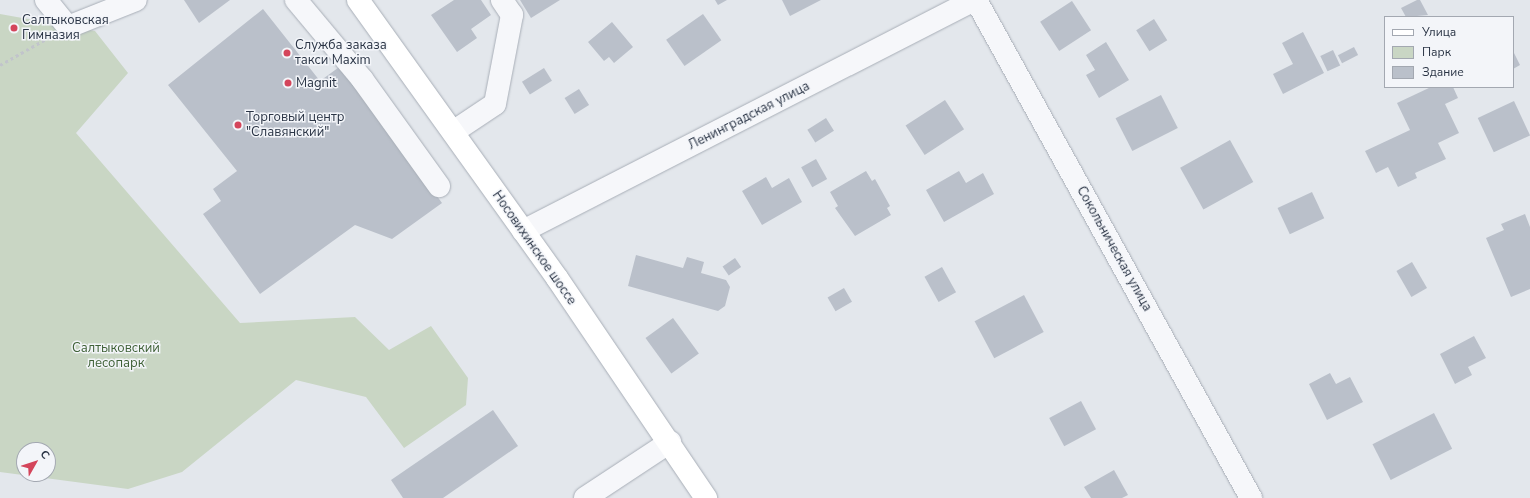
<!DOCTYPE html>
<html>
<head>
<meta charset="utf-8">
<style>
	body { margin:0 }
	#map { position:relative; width:1530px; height:498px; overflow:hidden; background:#e3e7ec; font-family:"Nunito Sans",sans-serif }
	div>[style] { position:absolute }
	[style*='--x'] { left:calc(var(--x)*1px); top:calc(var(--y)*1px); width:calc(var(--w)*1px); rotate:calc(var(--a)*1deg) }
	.green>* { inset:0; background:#c9d6c4 }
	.building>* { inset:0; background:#bac0ca; transform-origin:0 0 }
	.path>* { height:2.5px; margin-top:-1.25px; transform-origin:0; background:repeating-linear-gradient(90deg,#c1c4cb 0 3px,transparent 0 6px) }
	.roads { filter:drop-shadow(0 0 1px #a8aeb7) drop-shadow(0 0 1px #a8aeb7) }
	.minor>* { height:22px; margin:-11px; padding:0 11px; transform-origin:11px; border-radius:11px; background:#f6f7fa }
	.major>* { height:22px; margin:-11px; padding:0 11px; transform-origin:11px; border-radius:11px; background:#fff }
	.dots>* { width:11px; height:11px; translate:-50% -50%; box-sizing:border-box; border:2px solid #f3f5f9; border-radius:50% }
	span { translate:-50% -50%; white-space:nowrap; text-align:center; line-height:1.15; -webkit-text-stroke:3px #f3f5f9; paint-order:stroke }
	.poi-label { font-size:13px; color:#2a3445 }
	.left { translate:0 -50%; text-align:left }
	.street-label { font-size:13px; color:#2a3445 }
	.park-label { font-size:13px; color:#3f6137 }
	.legend { position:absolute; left:1384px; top:16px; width:130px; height:72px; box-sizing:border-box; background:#f3f5f9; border:1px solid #a3a8b1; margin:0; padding:5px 7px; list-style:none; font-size:12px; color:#2a3445 }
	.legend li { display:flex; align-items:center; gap:8px; height:20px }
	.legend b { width:20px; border:1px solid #a3a8b1 }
	.north { position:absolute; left:16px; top:442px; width:40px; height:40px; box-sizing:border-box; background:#f3f5f9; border:1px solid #a3a8b1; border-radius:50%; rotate:51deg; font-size:11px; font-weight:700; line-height:16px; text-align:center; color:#2a3445 }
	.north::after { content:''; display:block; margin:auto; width:14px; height:18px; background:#d4455b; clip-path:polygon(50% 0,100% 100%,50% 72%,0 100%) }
</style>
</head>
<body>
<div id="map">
	<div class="green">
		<i style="clip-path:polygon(evenodd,0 14px,95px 31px,128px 73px,76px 133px,240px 323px,355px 317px,389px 350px,431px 326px,468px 378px,466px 405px,404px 448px,366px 397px,296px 380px,182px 472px,128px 489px,0 472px,0 14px,24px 450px,48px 450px,48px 474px,24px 474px,24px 450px)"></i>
	</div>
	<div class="building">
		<i style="clip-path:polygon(184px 0,230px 0,199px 23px)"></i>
		<i style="clip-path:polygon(454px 0,481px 0,491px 15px,471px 29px,477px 38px,457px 52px,431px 15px)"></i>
		<i style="clip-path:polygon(520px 0,560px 0,531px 18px)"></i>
		<i style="clip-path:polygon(715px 0,727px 0,718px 5px)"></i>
		<i style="clip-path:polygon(782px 0,821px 0,790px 16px)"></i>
		<i style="clip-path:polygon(1417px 0,1420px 0,1428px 15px,1406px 17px,1401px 8px)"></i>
		<i style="left:1072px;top:1px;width:35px;height:38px;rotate:57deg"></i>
		<i style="clip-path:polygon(263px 9px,320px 81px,342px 65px,442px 203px,392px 239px,355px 225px,260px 294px,203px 214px,221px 201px,213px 189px,237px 171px,168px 85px)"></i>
		<i style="left:703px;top:14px;width:32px;height:45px;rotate:55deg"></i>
		<i style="left:1154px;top:19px;width:25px;height:21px;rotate:58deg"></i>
		<i style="clip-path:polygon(612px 22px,633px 47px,614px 63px,609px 57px,604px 61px,588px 42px)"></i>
		<i style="clip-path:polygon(1303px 32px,1324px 73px,1283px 94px,1273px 74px,1293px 64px,1282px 43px)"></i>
		<i style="clip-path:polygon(1106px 42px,1129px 80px,1099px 98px,1086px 75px,1095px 70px,1086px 55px)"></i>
		<i style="left:1354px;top:47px;width:9px;height:18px;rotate:63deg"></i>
		<i style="left:1333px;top:50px;width:17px;height:14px;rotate:65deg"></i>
		<i style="clip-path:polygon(1513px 51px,1520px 65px,1513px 69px)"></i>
		<i style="left:544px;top:68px;width:15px;height:26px;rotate:58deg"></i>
		<i style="clip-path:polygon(1431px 87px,1453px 87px,1458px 98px,1445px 104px,1459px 133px,1438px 143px,1446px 159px,1415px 173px,1417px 178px,1398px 187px,1388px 167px,1376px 173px,1365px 151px,1410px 130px,1397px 103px)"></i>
		<i style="left:579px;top:89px;width:19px;height:17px;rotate:58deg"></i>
		<i style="left:1161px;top:95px;width:37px;height:51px;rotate:63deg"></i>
		<i style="left:945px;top:100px;width:35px;height:47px;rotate:57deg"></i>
		<i style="left:1514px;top:101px;width:38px;height:40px;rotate:65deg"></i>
		<i style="left:826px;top:118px;width:15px;height:22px;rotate:58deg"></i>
		<i style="left:1230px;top:140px;width:48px;height:57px;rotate:61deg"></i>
		<i style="left:816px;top:159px;width:23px;height:17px;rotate:61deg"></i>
		<i style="clip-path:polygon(866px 171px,872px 181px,875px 179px,890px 206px,887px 208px,891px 215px,855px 236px,835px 208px,838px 206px,830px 192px)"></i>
		<i style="clip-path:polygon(959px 171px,966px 183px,983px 173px,994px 194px,944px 222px,926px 190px)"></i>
		<i style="clip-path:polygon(766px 177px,772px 188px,789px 178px,802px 202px,762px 225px,742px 191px)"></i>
		<i style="left:1312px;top:192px;width:29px;height:38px;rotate:65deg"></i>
		<i style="clip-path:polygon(1525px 214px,1530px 227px,1530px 289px,1511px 297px,1486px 238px,1504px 230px,1501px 224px)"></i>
		<i style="clip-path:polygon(636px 255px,683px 268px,687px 257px,704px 262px,701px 273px,726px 280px,730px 287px,725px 306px,718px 311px,628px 286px)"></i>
		<i style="left:735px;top:258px;width:11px;height:15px;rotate:56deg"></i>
		<i style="left:1412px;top:262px;width:30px;height:18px;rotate:60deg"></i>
		<i style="left:942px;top:267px;width:29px;height:20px;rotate:61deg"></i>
		<i style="left:844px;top:288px;width:16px;height:19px;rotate:60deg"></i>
		<i style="left:1024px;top:295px;width:42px;height:56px;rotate:62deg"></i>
		<i style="left:673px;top:318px;width:44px;height:34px;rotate:54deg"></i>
		<i style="clip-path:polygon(1474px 336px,1486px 358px,1468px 367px,1472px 375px,1455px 384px,1440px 354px)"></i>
		<i style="clip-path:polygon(1330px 373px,1336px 384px,1350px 377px,1363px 402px,1327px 420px,1309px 384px)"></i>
		<i style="left:1081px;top:401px;width:32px;height:36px;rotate:62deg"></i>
		<i style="clip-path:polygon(493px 410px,518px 446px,443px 498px,403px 498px,391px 480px)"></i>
		<i style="left:1434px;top:413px;width:40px;height:69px;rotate:63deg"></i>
		<i style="clip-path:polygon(1114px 470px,1128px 495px,1122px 498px,1091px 498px,1084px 487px)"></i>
	</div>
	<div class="path">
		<i style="--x:0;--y:65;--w:53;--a:-29.5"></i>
	</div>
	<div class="roads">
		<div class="minor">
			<i style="--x:46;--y:0;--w:35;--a:51"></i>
			<i style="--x:68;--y:27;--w:73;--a:-21.7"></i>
			<i style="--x:296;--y:0;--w:103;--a:50.1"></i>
			<i style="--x:362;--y:79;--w:132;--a:54.3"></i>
			<i style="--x:976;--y:0;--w:569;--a:61.09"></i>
			<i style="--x:453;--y:132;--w:50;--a:-33.7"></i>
			<i style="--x:495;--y:104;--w:91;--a:-79.2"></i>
			<i style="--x:512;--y:15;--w:18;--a:-124"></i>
			<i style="--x:523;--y:231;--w:507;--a:-27.12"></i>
			<i style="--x:585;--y:498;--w:102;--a:-33.4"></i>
		</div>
		<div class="major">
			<i style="--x:358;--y:0;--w:342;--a:54.4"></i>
			<i style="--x:557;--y:278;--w:266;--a:55.9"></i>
		</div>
	</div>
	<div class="dots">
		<i style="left:14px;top:28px;background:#d4455b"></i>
		<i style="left:287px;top:53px;background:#d4455b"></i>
		<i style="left:288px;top:83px;background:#d4455b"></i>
		<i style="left:238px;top:125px;background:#d4455b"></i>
	</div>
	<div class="poi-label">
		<span class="left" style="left:22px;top:28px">Салтыковская<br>Гимназия</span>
		<span class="left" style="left:295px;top:53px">Служба заказа<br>такси Maxim</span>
		<span class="left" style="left:296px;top:83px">Magnit</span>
		<span class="left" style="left:246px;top:125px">Торговый центр<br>"Славянский"</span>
	</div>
	<div class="street-label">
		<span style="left:749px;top:116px;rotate:-27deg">Ленинградская улица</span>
		<span style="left:534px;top:248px;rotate:55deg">Носовихинское шоссе</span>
		<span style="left:1114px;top:249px;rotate:61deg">Сокольническая улица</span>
	</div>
	<div class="park-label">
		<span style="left:116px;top:356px">Салтыковский<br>лесопарк</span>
	</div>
	<ul class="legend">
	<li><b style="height:5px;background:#fff"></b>Улица</li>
	<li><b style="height:11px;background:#c9d6c4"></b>Парк</li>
	<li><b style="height:11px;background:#bac0ca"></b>Здание</li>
	</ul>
	<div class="north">С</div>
</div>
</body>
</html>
